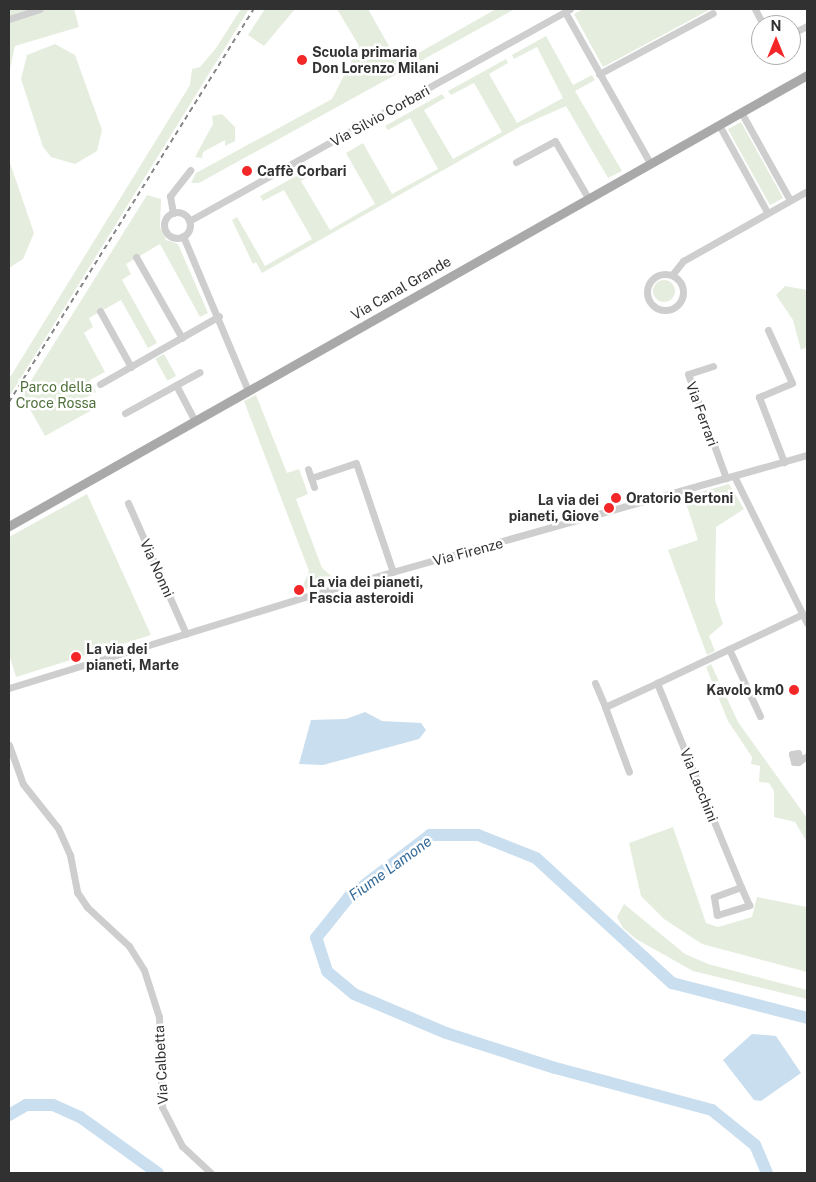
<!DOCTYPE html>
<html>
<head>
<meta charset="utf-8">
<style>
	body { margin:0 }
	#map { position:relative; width:816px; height:1182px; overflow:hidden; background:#fff; font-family:"Public Sans",sans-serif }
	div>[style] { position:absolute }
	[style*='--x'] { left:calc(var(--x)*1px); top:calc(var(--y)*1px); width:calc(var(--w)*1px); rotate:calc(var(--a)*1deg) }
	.green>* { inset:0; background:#e5eede; transform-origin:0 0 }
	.round { border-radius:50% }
	.water>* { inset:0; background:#c9deef }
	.river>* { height:12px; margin:-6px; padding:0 6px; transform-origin:6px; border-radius:6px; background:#c9deef }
	.minor>* { height:7px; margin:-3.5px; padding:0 3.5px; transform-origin:3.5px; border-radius:3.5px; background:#cecece }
	.minor>.ring { margin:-3.5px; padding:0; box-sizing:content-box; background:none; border:7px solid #cecece; border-radius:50% }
	.major>* { height:9px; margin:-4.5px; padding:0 4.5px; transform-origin:4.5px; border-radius:4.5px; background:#a9a9a9 }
	.rail>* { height:2px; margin-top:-1px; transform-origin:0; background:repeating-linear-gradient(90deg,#868686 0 5px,transparent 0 9px) }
	.dots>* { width:14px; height:14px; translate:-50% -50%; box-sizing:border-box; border:2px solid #fff; border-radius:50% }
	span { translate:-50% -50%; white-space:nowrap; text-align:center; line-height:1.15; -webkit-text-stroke:5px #fff; paint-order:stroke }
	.poi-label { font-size:14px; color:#313131; font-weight:700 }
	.left { translate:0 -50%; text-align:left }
	.right { translate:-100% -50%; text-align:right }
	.street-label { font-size:14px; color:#313131 }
	.park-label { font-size:14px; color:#4f703a }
	.water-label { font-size:15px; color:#376c9a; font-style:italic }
	.frame { position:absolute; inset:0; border:10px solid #313131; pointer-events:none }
	.north { position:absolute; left:751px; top:15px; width:50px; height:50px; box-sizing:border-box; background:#fff; border:1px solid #adadad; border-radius:50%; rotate:0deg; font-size:14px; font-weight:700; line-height:20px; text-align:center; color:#313131 }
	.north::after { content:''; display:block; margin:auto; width:18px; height:22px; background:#f32727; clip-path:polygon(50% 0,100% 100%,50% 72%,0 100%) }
</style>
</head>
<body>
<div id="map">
	<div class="green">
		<i style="clip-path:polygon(9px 9px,74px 9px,79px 27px,15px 46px,9px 73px)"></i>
		<i style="clip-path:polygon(241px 9px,249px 9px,9px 397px,9px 379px,190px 85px,192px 69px,200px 67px,216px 48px)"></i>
		<i style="clip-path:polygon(265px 9px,295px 9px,264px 46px,248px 35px)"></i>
		<i style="clip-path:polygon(337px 9px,368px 9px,399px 64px,496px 9px,515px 9px,199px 183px,191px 183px,196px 173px,332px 99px,359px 46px)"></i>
		<i style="clip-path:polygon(583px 9px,711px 9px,603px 67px,574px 14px)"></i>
		<i style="clip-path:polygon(546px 36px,573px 85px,592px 75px,595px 80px,575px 91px,622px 171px,608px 178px,566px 106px,521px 126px,262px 273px,256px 262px,253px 264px,232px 220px,237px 217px,265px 266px,312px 239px,284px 190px,263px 201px,260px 196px,316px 165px,319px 170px,301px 181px,330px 230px,375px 204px,346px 153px,363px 143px,392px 194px,438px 169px,410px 118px,388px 130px,385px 126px,442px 94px,445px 98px,424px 110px,453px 159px,502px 132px,474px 83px,451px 95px,448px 91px,506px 59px,508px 63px,489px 74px,517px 123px,563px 98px,537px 47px,514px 59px,512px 55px)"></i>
		<i style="clip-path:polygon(55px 44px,75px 55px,102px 130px,97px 151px,75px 164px,51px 157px,43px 147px,21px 79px,27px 55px)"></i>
		<i style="clip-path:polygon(222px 114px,235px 127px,235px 141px,225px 146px,225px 140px,203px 152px,202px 158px,195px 157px,213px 124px,212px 116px)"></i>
		<i style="left:741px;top:122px;width:87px;height:15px;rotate:61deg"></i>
		<i style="clip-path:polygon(9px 160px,34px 233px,23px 259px,9px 268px)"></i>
		<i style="clip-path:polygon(147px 195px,161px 199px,160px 227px,166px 240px,178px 244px,208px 313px,200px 317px,160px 244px,126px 264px,131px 274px,122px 280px,157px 343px,148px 348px,121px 300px,89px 318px,93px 327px,84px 333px,105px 372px,90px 380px,96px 392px,85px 398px,92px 410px,45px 436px,22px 395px)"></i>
		<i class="round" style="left:653px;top:280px;width:22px;height:22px"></i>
		<i style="clip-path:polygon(785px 286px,807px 290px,807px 347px,801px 350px,793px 320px,776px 295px)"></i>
		<i style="left:164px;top:354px;width:25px;height:10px;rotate:61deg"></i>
		<i style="clip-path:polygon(256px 395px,287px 473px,299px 469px,308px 494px,296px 499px,322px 568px,336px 580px,301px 591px,309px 571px,244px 401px)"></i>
		<i style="clip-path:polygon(729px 484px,744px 509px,716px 527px,715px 600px,723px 624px,709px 636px,715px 651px,707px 655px,668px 550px,698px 540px,684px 497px)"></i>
		<i style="clip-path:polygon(87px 494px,151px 635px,16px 677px,9px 654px,9px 537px)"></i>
		<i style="clip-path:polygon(711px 664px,738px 722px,807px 818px,807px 842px,795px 822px,774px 817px,774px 791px,769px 783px,759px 782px,760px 766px,751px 764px,752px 757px,728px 721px,706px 667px)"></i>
		<i style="clip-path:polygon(673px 827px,706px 923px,718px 927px,752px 917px,757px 897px,807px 907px,807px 972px,702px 944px,664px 919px,641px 896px,629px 843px)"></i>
		<i style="clip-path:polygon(624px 904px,685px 954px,708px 964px,807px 990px,807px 999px,693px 971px,636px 939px,623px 928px,617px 917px)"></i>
	</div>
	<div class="water">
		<i style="clip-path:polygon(365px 712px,382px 721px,421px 723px,426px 730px,419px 739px,323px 765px,299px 764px,311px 720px,346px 719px)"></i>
		<i style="clip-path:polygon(752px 1034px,776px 1036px,801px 1073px,761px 1101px,754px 1100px,723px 1060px)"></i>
	</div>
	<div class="river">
		<i style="--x:9;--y:1115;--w:20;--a:-30"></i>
		<i style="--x:26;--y:1105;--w:27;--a:0"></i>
		<i style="--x:53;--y:1105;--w:30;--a:24"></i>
		<i style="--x:80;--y:1117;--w:96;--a:35.7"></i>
		<i style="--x:767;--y:1173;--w:30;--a:-113"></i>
		<i style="--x:755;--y:1145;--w:55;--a:-140.9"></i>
		<i style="--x:712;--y:1110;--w:163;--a:-165"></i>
		<i style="--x:555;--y:1068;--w:114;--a:-162.2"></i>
		<i style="--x:446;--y:1033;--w:100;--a:-157"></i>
		<i style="--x:354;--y:994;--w:35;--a:-140"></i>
		<i style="--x:327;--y:971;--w:35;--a:-108"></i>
		<i style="--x:316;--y:938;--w:53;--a:-51.2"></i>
		<i style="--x:349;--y:897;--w:102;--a:-37.4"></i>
		<i style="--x:430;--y:835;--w:48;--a:0"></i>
		<i style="--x:478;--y:835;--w:62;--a:21.6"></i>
		<i style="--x:536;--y:858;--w:185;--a:42.6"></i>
		<i style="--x:672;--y:983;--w:139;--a:14.5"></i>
	</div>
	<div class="minor">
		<i style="--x:755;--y:9;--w:18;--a:63"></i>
		<i style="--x:565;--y:12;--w:173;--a:60.6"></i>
		<i style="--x:9;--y:19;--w:32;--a:-18"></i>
		<i style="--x:791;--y:34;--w:18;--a:-27"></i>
		<i style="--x:599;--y:74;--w:129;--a:-28.2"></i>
		<i style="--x:741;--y:112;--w:101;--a:60.9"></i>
		<i style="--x:719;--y:125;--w:99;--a:61.1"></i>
		<i style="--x:516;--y:162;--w:44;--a:-28.3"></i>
		<i style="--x:555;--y:141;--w:66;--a:59.9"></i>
		<i class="ring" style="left:164px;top:212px;width:19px;height:19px"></i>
		<i style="--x:173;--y:213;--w:17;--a:-100"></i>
		<i style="--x:170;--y:196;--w:33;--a:-52"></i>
		<i style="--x:189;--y:221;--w:436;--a:-29.1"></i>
		<i style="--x:183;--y:236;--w:168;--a:67.2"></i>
		<i style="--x:136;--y:257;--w:93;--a:60.4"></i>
		<i class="ring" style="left:647px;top:274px;width:29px;height:29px"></i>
		<i style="--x:672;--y:275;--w:18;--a:-52"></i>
		<i style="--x:683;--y:261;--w:142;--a:-29.4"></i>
		<i style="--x:100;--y:311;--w:64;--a:61"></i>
		<i style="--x:768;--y:330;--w:58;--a:65.6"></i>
		<i style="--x:792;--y:383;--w:36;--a:157"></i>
		<i style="--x:759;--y:397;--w:70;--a:69"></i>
		<i style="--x:713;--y:366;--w:26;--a:162"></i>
		<i style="--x:688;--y:374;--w:111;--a:69.9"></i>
		<i style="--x:100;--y:384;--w:137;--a:-29.7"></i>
		<i style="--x:176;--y:385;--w:41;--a:62.2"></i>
		<i style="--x:125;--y:413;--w:85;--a:-28.7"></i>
		<i style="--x:308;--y:469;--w:9;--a:72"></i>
		<i style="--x:734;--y:476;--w:164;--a:63.6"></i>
		<i style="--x:314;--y:487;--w:9;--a:-108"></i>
		<i style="--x:311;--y:478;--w:47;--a:-18.4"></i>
		<i style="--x:356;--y:463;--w:115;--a:71.3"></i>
		<i style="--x:128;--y:503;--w:143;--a:66.1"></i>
		<i style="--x:729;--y:649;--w:74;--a:65.2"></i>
		<i style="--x:595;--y:683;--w:26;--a:67"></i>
		<i style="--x:605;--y:707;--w:57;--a:-24.8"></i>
		<i style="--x:9;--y:688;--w:331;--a:-17.1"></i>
		<i style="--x:325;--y:591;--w:501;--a:-15.76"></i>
		<i style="--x:605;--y:707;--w:69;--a:69.7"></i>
		<i style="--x:9;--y:745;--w:41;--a:70.3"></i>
		<i style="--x:23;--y:784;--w:56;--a:51.5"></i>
		<i style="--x:58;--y:828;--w:30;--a:66"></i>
		<i style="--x:70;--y:855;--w:38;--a:79"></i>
		<i style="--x:77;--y:892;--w:18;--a:56"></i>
		<i style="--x:87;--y:907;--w:57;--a:42.9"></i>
		<i style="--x:129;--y:946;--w:28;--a:58"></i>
		<i style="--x:144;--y:970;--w:49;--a:72.3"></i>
		<i style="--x:159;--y:1017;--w:90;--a:88.1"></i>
		<i style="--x:162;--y:1107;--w:44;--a:62.9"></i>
		<i style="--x:182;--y:1146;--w:40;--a:43"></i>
		<i style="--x:800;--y:760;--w:7;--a:-106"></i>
		<i style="--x:798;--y:753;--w:6;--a:171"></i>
		<i style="--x:792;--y:754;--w:8;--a:76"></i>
		<i style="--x:794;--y:762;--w:4;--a:0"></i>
		<i style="--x:798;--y:762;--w:11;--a:-34"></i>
		<i style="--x:741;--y:887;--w:29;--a:160"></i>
		<i style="--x:714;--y:897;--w:18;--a:81"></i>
		<i style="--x:717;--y:915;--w:34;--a:-17"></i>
		<i style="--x:749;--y:905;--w:20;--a:-114"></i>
		<i style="--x:741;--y:887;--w:221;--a:-112.4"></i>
		<i style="--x:657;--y:683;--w:161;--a:-25.3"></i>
	</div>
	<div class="major">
		<i style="--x:9;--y:526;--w:917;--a:-29.47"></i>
	</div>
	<div class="rail">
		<i style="--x:9;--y:402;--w:463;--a:-58.1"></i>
	</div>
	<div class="dots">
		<i style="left:302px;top:60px;background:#f32727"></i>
		<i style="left:247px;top:171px;background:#f32727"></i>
		<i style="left:616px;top:498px;background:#f32727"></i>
		<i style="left:609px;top:508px;background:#f32727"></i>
		<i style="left:299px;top:590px;background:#f32727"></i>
		<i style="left:76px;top:657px;background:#f32727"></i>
		<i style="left:794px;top:690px;background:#f32727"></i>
	</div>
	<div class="poi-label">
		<span class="left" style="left:312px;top:60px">Scuola primaria<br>Don Lorenzo Milani</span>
		<span class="left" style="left:257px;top:171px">Caffè Corbari</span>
		<span class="left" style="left:626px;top:498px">Oratorio Bertoni</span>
		<span class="right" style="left:599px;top:508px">La via dei<br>pianeti, Giove</span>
		<span class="left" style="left:309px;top:590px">La via dei pianeti,<br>Fascia asteroidi</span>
		<span class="left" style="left:86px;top:657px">La via dei<br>pianeti, Marte</span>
		<span class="right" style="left:784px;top:690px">Kavolo km0</span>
	</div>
	<div class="street-label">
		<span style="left:380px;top:116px;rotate:-29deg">Via Silvio Corbari</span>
		<span style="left:401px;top:288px;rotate:-30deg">Via Canal Grande</span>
		<span style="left:702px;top:414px;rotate:70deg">Via Ferrari</span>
		<span style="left:468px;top:552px;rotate:-15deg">Via Firenze</span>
		<span style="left:157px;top:568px;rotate:66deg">Via Nonni</span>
		<span style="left:699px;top:785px;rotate:68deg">Via Lacchini</span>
		<span style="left:161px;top:1065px;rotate:-93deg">Via Calbetta</span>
	</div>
	<div class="park-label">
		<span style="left:56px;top:395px">Parco della<br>Croce Rossa</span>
	</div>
	<div class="water-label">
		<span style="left:390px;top:868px;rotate:-36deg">Fiume Lamone</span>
	</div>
	<div class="frame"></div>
	<div class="north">N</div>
</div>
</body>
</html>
